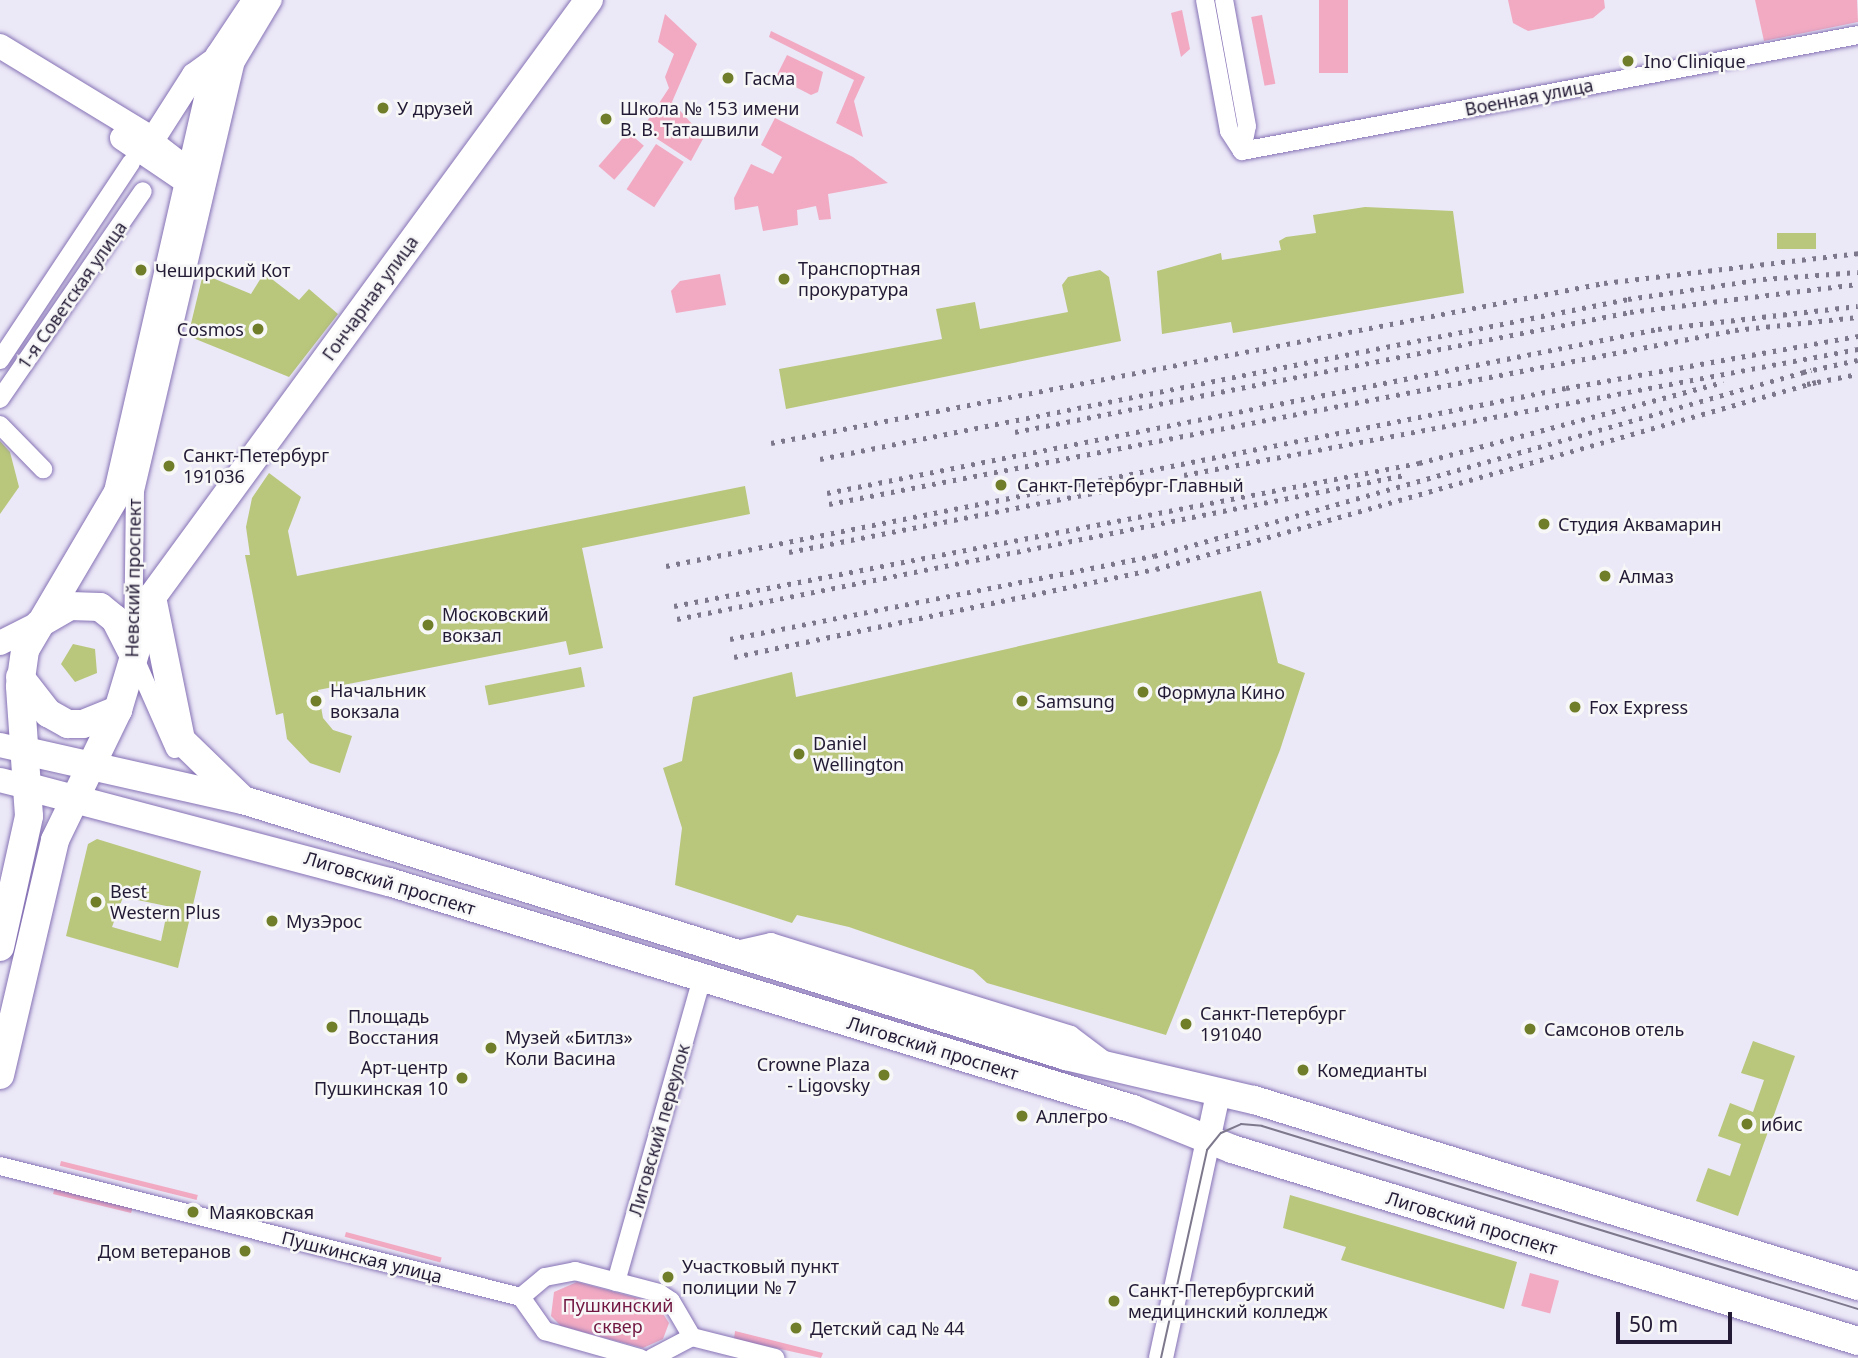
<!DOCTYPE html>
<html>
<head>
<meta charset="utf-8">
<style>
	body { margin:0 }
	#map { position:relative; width:1858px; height:1358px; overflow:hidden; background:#ebe8f7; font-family:"Noto Sans",sans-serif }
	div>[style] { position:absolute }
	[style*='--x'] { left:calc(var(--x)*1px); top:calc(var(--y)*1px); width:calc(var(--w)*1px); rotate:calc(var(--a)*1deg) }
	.green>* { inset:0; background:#f1aac2; transform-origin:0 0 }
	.building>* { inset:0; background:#b8c77b; transform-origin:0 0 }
	.roads { filter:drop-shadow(0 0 2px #8672b5) drop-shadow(0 0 2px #8672b5) }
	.street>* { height:18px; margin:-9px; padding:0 9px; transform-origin:9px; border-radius:9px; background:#fff }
	.secondary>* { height:24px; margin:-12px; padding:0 12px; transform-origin:12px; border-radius:12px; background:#fff }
	.primary>* { height:28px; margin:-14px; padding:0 14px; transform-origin:14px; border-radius:14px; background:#fff }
	.tram>* { height:2px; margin:-1px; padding:0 1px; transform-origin:1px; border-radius:1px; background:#7e788d }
	.rail>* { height:4.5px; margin-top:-2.25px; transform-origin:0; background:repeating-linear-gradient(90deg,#7e788d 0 3.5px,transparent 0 10.5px) }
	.dots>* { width:19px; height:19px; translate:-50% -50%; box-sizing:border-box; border:4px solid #f7f7f7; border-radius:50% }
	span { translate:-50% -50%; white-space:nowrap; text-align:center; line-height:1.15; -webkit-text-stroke:5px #f7f7f7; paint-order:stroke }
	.poi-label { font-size:18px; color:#231a35 }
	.left { translate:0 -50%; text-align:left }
	.right { translate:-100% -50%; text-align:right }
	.street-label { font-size:18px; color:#231a35 }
	.park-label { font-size:18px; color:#711641 }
	.scale { position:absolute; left:1616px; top:1312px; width:116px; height:32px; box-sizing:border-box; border:4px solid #231a35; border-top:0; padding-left:9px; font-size:21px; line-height:24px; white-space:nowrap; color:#231a35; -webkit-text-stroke:5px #f7f7f7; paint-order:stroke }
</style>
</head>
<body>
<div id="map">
	<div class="green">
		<i style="left:1319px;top:0;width:29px;height:73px"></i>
		<i style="clip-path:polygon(1508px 0,1604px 0,1605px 8px,1593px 18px,1528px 31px,1513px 23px)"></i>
		<i style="clip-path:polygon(1755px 0,1857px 0,1858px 22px,1764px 41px)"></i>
		<i style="clip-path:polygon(1182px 10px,1190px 49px,1181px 57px,1171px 13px)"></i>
		<i style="clip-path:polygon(665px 14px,697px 44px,672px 102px,704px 137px,691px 161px,642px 129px,669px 88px,665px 77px,674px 54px,658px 42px)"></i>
		<i style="left:1262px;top:15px;width:70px;height:11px;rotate:79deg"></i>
		<i style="clip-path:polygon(771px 31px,865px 77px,854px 101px,863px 137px,836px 123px,854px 80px,769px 37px)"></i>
		<i style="clip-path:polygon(787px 55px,823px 72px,818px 92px,811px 95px,776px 77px)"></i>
		<i style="clip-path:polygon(775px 118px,853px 157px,888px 183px,828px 194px,831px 219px,819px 220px,816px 206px,797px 210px,798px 225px,763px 231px,758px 206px,735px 210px,734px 198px,751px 164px,773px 174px,782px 157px,761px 145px)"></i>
		<i style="left:628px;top:132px;width:21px;height:45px;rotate:41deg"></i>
		<i style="left:656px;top:144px;width:33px;height:54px;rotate:33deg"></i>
		<i style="clip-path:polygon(720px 274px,726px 305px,676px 313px,671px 291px,680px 281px)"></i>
		<i style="left:61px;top:1161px;width:141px;height:5px;rotate:14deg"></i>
		<i style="clip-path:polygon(55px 1187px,133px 1207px,131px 1213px,53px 1194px)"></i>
		<i style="left:346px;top:1232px;width:99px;height:5px;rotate:15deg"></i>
		<i style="left:1530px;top:1273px;width:30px;height:34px;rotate:15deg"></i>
		<i style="clip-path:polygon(577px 1282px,656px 1303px,669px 1323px,663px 1339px,643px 1348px,561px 1326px,551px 1316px,554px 1292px)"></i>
		<i style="clip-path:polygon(735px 1331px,823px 1353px,821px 1358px,734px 1339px)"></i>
	</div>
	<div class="building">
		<i style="clip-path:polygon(1365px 207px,1453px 211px,1464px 293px,1233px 333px,1231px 322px,1162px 334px,1157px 271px,1221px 253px,1222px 260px,1281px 250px,1279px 241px,1286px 237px,1316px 233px,1313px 215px)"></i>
		<i style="left:1816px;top:233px;width:16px;height:39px;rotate:90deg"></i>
		<i style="clip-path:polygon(1100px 270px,1109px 277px,1121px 341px,786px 409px,779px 369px,942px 339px,936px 309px,975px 302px,980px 329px,1068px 312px,1062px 285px,1068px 277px)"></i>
		<i style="clip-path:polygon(264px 273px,299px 300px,309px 289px,338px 314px,289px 377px,188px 336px,203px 274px,251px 294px)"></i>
		<i style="clip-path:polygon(0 441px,10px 452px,19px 487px,0 514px)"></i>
		<i style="clip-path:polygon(269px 473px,301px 497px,288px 531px,297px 576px,745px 486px,750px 514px,582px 548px,603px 648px,569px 655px,566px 641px,318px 690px,323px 718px,333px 730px,352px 736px,340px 773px,310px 763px,287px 739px,283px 713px,276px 715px,245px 555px,250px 555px,246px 527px,252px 498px)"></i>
		<i style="clip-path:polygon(1261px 591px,1278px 663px,1305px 673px,1280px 750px,1166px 1035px,987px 983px,973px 970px,849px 927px,797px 915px,792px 923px,675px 885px,682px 828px,663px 768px,682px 761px,693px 697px,792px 672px,796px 697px)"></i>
		<i style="clip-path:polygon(73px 644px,95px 649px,97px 673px,75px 682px,61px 664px)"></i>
		<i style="left:581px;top:667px;width:20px;height:98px;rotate:79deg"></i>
		<i style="clip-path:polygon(evenodd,97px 839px,201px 871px,178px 968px,66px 936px,88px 844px,97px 839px,123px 897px,176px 908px,165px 922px,161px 941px,112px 927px,123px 897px)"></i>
		<i style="clip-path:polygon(1753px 1041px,1795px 1056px,1738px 1216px,1696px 1201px,1708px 1168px,1730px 1176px,1741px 1144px,1718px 1136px,1730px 1103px,1753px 1112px,1764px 1080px,1741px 1073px)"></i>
		<i style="clip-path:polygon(1290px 1195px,1517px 1262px,1504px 1309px,1341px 1260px,1346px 1247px,1283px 1228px)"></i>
	</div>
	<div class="roads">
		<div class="street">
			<i style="--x:1205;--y:0;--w:133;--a:79.6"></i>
			<i style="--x:1229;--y:131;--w:24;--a:57"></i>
			<i style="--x:1242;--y:151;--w:25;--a:-79"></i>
			<i style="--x:1247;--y:126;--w:128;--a:-100.3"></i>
			<i style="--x:153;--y:139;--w:56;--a:37.7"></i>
			<i style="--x:1242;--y:151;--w:627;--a:-10.66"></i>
			<i style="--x:0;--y:360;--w:237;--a:-56.4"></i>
			<i style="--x:0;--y:399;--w:252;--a:-55.5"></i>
			<i style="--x:0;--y:425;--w:62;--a:45.7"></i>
			<i style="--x:175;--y:749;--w:104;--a:-113.9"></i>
			<i style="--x:133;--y:654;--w:163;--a:-89.3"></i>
			<i style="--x:135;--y:491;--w:441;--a:-76.8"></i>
			<i style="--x:236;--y:62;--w:72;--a:-59.2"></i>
			<i style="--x:736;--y:950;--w:36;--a:-13"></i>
			<i style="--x:771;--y:942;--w:314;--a:17.2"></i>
			<i style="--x:1071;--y:1035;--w:41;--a:37.1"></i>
			<i style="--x:0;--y:1166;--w:537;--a:14.11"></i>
			<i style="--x:521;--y:1297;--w:42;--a:54.8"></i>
			<i style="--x:545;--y:1331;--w:99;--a:15.9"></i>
			<i style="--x:616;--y:1282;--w:316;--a:-74.2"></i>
			<i style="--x:521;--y:1297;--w:31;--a:-40"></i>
			<i style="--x:545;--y:1277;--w:31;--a:-11"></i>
			<i style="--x:575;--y:1271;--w:87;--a:14.7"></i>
			<i style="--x:659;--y:1293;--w:14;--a:34"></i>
			<i style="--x:671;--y:1301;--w:42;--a:59.7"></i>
			<i style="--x:652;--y:1358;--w:45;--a:-27.7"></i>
			<i style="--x:692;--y:1337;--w:86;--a:14.2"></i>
		</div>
		<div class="secondary">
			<i style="--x:0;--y:46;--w:179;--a:31.3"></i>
			<i style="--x:153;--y:139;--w:76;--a:-57.4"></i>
			<i style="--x:194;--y:75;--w:31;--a:-36"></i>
			<i style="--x:122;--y:138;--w:82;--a:34.1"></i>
			<i style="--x:0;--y:643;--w:40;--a:-26.6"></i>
			<i style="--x:0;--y:745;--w:26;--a:13"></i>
			<i style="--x:0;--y:780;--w:30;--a:14"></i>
			<i style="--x:1161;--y:1358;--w:270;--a:-77.8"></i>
		</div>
		<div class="primary">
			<i style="--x:152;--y:597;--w:146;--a:78.5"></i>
			<i style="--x:181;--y:740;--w:86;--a:44.1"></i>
			<i style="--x:39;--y:624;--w:36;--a:-30"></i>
			<i style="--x:70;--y:606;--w:30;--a:2"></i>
			<i style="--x:100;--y:607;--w:19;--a:39"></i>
			<i style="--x:115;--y:619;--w:39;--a:63"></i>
			<i style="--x:20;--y:677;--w:46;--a:52.1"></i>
			<i style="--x:48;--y:713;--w:23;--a:29"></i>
			<i style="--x:68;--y:724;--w:15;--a:0"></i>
			<i style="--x:83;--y:724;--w:38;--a:-22"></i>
			<i style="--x:25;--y:751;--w:223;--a:12.7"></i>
			<i style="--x:243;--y:800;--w:862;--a:17.28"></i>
			<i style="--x:1066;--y:1056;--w:193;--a:13.2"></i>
			<i style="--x:1254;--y:1100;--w:632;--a:17.12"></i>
			<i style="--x:29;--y:787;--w:372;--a:14.8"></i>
			<i style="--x:389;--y:882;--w:778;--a:16.97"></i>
			<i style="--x:1133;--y:1109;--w:107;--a:22"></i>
			<i style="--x:1232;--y:1149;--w:655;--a:17.05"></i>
			<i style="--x:0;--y:947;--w:134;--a:-77.5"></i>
			<i style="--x:29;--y:816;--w:130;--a:-94"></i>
			<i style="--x:20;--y:686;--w:36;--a:-82"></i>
			<i style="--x:25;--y:650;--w:183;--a:-59.5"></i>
			<i style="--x:118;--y:492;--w:425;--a:-77.1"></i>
			<i style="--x:213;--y:78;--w:22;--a:-74"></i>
			<i style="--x:219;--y:57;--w:69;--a:-56.3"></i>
			<i style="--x:0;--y:1075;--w:241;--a:-76.8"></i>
			<i style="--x:55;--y:840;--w:144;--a:-64.1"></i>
			<i style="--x:118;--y:710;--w:118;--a:-73.3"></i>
			<i style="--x:152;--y:597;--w:740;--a:-53.8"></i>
		</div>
	</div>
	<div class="tram">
		<i style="--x:1161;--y:1358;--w:213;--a:-77.5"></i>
		<i style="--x:1207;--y:1150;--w:22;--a:-51"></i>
		<i style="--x:1221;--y:1133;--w:22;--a:-24"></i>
		<i style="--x:1241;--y:1124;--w:21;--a:5"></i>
		<i style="--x:1262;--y:1126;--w:623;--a:17.07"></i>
	</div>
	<div class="rail">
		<i style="--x:1803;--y:372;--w:56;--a:-12.3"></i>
		<i style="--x:1807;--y:384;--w:52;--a:-11.1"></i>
		<i style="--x:1015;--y:432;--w:627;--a:-11.04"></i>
		<i style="--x:1630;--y:312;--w:230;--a:-7"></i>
		<i style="--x:771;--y:443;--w:848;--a:-10.87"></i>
		<i style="--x:1604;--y:283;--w:256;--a:-6.7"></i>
		<i style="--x:820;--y:459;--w:824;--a:-11.2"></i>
		<i style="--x:1628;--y:299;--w:136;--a:-8.4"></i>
		<i style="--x:1763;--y:279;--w:95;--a:-4.2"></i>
		<i style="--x:1184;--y:475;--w:686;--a:-10.59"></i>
		<i style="--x:827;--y:493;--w:847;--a:-11.16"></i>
		<i style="--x:1658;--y:329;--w:201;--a:-6.6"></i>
		<i style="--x:829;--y:504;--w:923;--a:-10.87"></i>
		<i style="--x:1735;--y:330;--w:124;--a:-6"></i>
		<i style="--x:789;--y:552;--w:325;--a:-11"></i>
		<i style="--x:666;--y:566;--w:917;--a:-11.19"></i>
		<i style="--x:1566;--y:388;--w:297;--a:-10.1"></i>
		<i style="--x:674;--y:606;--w:759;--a:-10.87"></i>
		<i style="--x:1419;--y:463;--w:315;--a:-14.9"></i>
		<i style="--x:677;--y:619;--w:742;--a:-11.19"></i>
		<i style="--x:730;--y:639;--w:432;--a:-11.1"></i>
		<i style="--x:1154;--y:556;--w:683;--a:-15.81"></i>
		<i style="--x:734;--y:657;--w:431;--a:-11.8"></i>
		<i style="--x:1156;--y:569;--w:686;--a:-15.82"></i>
	</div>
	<div class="dots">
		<i style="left:1628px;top:61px;background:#707d29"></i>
		<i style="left:728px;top:78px;background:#707d29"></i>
		<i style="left:383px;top:108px;background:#707d29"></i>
		<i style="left:606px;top:119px;background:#707d29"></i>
		<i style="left:141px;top:270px;background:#707d29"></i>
		<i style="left:784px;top:279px;background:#707d29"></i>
		<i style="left:258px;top:329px;background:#707d29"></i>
		<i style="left:169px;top:466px;background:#707d29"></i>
		<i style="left:1001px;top:485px;background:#707d29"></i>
		<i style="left:1544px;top:524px;background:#707d29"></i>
		<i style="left:1605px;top:576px;background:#707d29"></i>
		<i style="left:428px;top:625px;background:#707d29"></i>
		<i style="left:1143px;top:692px;background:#707d29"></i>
		<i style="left:316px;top:701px;background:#707d29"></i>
		<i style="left:1022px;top:701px;background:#707d29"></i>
		<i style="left:1575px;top:707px;background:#707d29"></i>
		<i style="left:799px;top:754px;background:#707d29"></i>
		<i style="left:96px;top:902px;background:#707d29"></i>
		<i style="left:272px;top:921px;background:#707d29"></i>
		<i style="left:1186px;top:1024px;background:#707d29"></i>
		<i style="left:332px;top:1027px;background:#707d29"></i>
		<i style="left:1530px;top:1029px;background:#707d29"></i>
		<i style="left:491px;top:1048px;background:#707d29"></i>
		<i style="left:1303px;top:1070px;background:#707d29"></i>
		<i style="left:884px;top:1075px;background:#707d29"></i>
		<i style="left:462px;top:1078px;background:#707d29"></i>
		<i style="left:1022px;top:1116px;background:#707d29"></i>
		<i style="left:1747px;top:1124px;background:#707d29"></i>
		<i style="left:193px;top:1212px;background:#707d29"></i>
		<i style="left:245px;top:1251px;background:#707d29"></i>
		<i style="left:668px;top:1277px;background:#707d29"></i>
		<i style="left:1114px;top:1301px;background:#707d29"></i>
		<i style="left:796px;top:1328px;background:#707d29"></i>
	</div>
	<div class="poi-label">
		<span class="left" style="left:1644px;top:61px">Ino Clinique</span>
		<span class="left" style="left:744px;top:78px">Гасма</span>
		<span class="left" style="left:397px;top:108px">У друзей</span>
		<span class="left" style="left:620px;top:119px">Школа № 153 имени<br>В. В. Таташвили</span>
		<span class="left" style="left:798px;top:279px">Транспортная<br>прокуратура</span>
		<span class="left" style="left:155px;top:270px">Чеширский Кот</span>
		<span class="right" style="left:244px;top:329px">Cosmos</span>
		<span class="left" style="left:183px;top:466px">Санкт-Петербург<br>191036</span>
		<span class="left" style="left:1017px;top:485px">Санкт-Петербург-Главный</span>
		<span class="left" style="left:1558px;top:524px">Студия Аквамарин</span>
		<span class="left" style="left:1619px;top:576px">Алмаз</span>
		<span class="left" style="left:442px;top:625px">Московский<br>вокзал</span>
		<span class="left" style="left:330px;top:701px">Начальник<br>вокзала</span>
		<span class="left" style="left:1157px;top:692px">Формула Кино</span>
		<span class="left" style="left:1036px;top:701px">Samsung</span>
		<span class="left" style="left:1589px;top:707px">Fox Express</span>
		<span class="left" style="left:813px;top:754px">Daniel<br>Wellington</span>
		<span class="left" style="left:110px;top:902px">Best<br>Western Plus</span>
		<span class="left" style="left:286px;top:921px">МузЭрос</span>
		<span class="left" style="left:1200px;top:1024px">Санкт-Петербург<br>191040</span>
		<span class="left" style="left:348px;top:1027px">Площадь<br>Восстания</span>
		<span class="left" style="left:1544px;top:1029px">Самсонов отель</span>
		<span class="left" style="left:505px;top:1048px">Музей «Битлз»<br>Коли Васина</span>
		<span class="right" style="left:870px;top:1075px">Crowne Plaza<br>- Ligovsky</span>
		<span class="right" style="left:448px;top:1078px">Арт-центр<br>Пушкинская 10</span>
		<span class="left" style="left:1317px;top:1070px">Комедианты</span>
		<span class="left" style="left:1036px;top:1116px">Аллегро</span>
		<span class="left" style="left:1761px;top:1124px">ибис</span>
		<span class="left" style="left:209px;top:1212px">Маяковская</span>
		<span class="right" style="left:231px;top:1251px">Дом ветеранов</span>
		<span class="left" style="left:682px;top:1277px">Участковый пункт<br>полиции № 7</span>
		<span class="left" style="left:1128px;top:1301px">Санкт-Петербургский<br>медицинский колледж</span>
		<span class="left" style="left:810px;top:1328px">Детский сад № 44</span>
	</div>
	<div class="street-label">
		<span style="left:1529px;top:97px;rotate:-11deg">Военная улица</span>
		<span style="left:72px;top:295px;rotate:-55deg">1-я Советская улица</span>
		<span style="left:370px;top:298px;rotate:-54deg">Гончарная улица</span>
		<span style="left:133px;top:578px;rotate:-89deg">Невский проспект</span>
		<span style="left:390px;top:883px;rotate:17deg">Лиговский проспект</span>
		<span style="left:933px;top:1048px;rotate:17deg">Лиговский проспект</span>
		<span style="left:659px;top:1130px;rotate:-74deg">Лиговский переулок</span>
		<span style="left:1472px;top:1223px;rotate:17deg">Лиговский проспект</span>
		<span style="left:362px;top:1257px;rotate:14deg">Пушкинская улица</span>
	</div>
	<div class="park-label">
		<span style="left:618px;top:1316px">Пушкинский<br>сквер</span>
	</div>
	<div class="scale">50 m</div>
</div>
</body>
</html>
